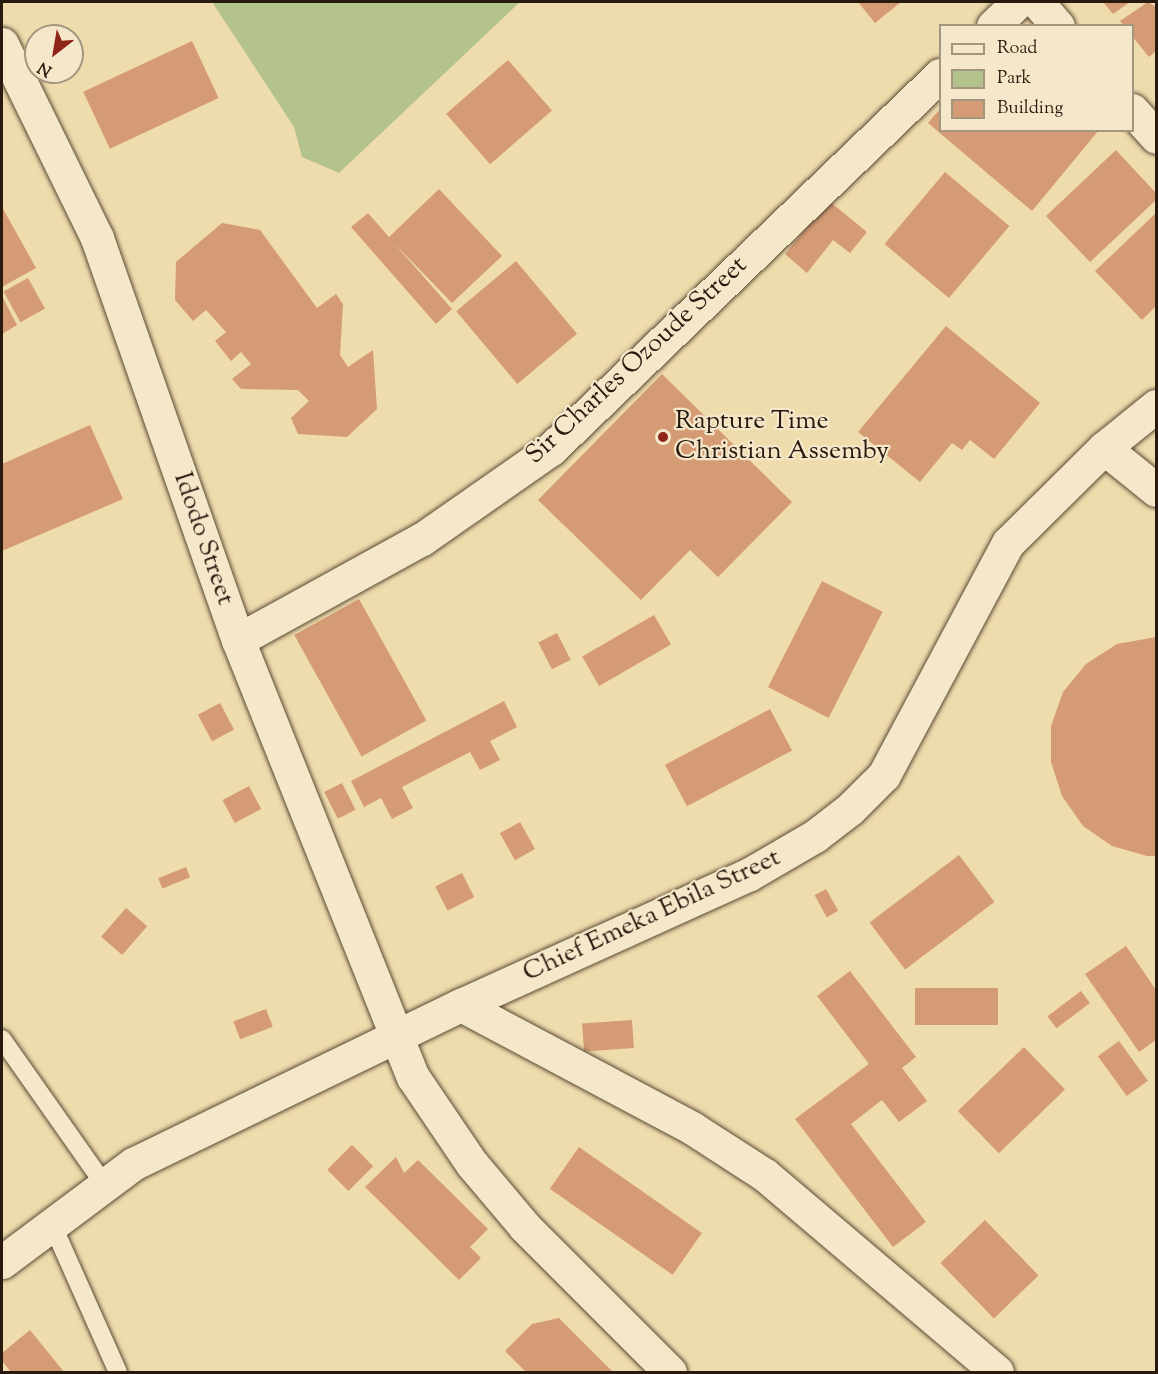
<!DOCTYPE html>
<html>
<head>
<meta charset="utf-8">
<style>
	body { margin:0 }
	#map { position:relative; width:1158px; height:1374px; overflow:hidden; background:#efdcad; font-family:"Sorts Mill Goudy",serif }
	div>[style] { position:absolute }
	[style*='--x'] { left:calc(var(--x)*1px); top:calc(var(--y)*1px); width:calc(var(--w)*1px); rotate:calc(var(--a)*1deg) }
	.green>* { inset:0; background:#b4c28e }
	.building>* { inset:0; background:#d59b74; transform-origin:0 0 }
	.roads { filter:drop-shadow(0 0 2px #5a4a36) drop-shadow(0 0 2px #5a4a36) }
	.lane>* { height:18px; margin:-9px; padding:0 9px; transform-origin:9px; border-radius:9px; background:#f5e8ca }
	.street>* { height:33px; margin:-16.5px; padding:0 16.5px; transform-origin:16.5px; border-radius:16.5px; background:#f5e8ca }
	.dots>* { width:16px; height:16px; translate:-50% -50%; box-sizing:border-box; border:3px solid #f5e8ca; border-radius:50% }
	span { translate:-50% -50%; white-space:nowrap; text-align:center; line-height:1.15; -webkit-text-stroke:4.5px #f5e8ca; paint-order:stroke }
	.street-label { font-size:26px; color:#291a0f }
	.poi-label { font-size:26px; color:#291a0f }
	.left { translate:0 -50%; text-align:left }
	.frame { position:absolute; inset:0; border:3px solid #291a0f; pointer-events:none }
	.legend { position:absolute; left:939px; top:24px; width:195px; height:108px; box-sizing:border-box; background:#f5e8ca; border:2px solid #a3967f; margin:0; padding:8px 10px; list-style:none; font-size:18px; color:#291a0f }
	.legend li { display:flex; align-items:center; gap:12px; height:30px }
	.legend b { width:30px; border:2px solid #a3967f }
	.north { position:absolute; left:24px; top:24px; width:60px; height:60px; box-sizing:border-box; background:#f5e8ca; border:2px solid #a3967f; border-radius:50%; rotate:211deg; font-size:16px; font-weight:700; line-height:24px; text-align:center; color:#291a0f }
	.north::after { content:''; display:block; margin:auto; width:21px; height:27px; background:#8f2418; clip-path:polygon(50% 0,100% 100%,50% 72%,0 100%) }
</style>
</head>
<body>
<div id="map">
	<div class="green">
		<i style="clip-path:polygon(212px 2px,520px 2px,339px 173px,302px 157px,294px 127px)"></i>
	</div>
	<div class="building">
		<i style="clip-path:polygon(858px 2px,901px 2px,875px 23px)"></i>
		<i style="clip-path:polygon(1103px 2px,1130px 2px,1113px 14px)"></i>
		<i style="clip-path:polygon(1148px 2px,1156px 7px,1156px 51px,1149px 57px,1132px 36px,1132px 26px,1124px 26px,1120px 21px)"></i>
		<i style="left:192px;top:41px;width:63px;height:120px;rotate:65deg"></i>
		<i style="left:508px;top:60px;width:67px;height:82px;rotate:49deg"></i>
		<i style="clip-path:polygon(940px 109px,940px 130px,1099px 130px,1032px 211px,928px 123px)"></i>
		<i style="clip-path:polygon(1116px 150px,1156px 193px,1156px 200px,1090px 262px,1046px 216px)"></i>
		<i style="left:945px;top:172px;width:84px;height:94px;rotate:40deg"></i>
		<i style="clip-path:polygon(439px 189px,502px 256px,452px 303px,394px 243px,452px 309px,436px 324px,351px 227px,368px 213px,389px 237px)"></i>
		<i style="clip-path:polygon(829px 201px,867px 232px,850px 253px,833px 240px,807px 273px,785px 254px)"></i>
		<i style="clip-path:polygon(2px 207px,36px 268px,2px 287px)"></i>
		<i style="clip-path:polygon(1156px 213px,1156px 306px,1142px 320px,1095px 271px)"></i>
		<i style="clip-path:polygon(222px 223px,260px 230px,317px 308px,336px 294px,343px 304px,340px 355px,348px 367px,373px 350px,377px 409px,347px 437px,298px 434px,291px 418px,309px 401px,298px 390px,241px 389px,232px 379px,251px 364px,241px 352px,231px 361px,215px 341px,226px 332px,206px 310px,193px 321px,175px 300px,176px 262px)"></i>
		<i style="left:516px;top:261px;width:95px;height:78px;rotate:50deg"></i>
		<i style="left:28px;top:278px;width:35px;height:28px;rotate:61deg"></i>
		<i style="clip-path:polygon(2px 296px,17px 325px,2px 334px)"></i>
		<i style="clip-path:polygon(946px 326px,1040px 403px,994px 459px,970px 440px,962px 450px,952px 443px,920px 482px,858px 432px)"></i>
		<i style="clip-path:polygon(662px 374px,792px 502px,718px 577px,690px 550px,641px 600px,538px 500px)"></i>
		<i style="clip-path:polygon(90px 425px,123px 499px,2px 551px,2px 464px)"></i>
		<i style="left:822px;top:581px;width:68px;height:119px;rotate:27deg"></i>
		<i style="left:359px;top:599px;width:139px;height:74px;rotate:61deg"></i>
		<i style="left:654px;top:615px;width:34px;height:83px;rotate:60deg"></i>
		<i style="left:557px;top:633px;width:30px;height:21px;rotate:63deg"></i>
		<i style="clip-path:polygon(1156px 637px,1156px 856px,1147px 856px,1112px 846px,1083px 826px,1062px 796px,1051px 762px,1051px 726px,1063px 692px,1086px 664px,1117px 644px)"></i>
		<i style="clip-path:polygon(504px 701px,517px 727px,490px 741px,500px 760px,480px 770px,470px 752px,402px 787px,413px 808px,392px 819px,381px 798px,364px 807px,351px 781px)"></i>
		<i style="left:220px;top:703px;width:30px;height:25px;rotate:62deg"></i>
		<i style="left:770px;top:709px;width:47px;height:119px;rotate:62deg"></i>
		<i style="left:342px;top:783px;width:30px;height:20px;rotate:63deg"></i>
		<i style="left:249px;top:786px;width:26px;height:30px;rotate:62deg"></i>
		<i style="left:520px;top:822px;width:31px;height:23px;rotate:61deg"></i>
		<i style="left:959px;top:855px;width:59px;height:112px;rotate:53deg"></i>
		<i style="left:186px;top:867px;width:11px;height:30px;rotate:68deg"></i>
		<i style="left:462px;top:873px;width:27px;height:30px;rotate:63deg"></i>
		<i style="left:826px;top:889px;width:25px;height:13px;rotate:61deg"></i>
		<i style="left:126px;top:908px;width:28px;height:38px;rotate:41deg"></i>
		<i style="clip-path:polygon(1126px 946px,1156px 990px,1156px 1040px,1139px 1052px,1085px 974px)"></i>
		<i style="clip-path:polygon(850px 971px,916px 1057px,902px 1068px,927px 1101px,899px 1122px,882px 1100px,851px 1124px,926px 1222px,893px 1247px,795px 1119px,869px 1064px,817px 996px)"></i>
		<i style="left:915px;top:988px;width:83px;height:37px"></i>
		<i style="left:1081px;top:991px;width:15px;height:42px;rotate:53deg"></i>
		<i style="left:266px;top:1009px;width:19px;height:35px;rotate:69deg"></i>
		<i style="left:632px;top:1020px;width:28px;height:50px;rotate:86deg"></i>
		<i style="left:1119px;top:1041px;width:49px;height:26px;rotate:54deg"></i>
		<i style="left:1024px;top:1047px;width:59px;height:92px;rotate:46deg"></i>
		<i style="left:352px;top:1145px;width:30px;height:35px;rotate:45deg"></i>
		<i style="left:579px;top:1147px;width:150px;height:51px;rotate:35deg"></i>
		<i style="clip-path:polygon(396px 1157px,404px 1173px,418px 1160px,488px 1229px,470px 1247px,481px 1258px,459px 1280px,365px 1187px)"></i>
		<i style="left:985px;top:1220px;width:77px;height:62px;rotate:46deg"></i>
		<i style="clip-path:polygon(559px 1318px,613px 1372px,526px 1372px,505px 1351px,532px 1324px)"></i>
		<i style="clip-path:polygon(30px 1330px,64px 1372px,11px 1372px,2px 1361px,2px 1353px)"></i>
	</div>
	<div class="roads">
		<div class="lane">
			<i style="--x:2;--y:1039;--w:177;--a:54.9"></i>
			<i style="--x:52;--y:1224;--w:162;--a:66"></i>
		</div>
		<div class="street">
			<i style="--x:1037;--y:2;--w:32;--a:49"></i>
			<i style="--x:993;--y:26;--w:35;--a:-44"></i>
			<i style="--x:2;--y:44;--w:216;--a:63.9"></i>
			<i style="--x:97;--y:238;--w:426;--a:70.7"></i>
			<i style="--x:238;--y:640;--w:471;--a:68.2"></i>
			<i style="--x:413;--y:1077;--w:105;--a:55.9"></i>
			<i style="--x:472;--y:1164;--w:82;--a:49.9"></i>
			<i style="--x:525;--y:1227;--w:205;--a:45"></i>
			<i style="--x:1132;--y:110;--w:36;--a:48"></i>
			<i style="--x:1104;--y:448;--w:67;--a:38.9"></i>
			<i style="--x:238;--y:640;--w:210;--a:-28.8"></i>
			<i style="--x:422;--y:539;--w:157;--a:-34.9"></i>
			<i style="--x:551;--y:449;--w:540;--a:-43.87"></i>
			<i style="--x:461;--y:1005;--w:262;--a:28"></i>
			<i style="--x:692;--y:1128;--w:87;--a:32.8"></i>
			<i style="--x:765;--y:1175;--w:304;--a:40.3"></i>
			<i style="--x:2;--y:1262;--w:164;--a:-36.8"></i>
			<i style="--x:133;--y:1164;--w:365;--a:-25.9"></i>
			<i style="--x:461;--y:1005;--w:315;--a:-24.4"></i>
			<i style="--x:748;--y:875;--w:78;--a:-30.2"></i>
			<i style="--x:815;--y:836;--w:44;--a:-37.6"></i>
			<i style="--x:850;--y:809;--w:48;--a:-45"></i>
			<i style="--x:884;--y:775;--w:263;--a:-61.9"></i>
			<i style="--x:1008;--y:543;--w:135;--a:-44.7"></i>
			<i style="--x:1104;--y:448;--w:67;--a:-38.9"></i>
		</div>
	</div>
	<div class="dots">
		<i style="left:663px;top:437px;background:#8f2418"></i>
	</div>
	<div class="street-label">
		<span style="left:637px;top:361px;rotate:-43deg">Sir Charles Ozoude Street</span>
		<span style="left:203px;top:539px;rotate:71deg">Idodo Street</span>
		<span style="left:652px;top:916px;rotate:-25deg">Chief Emeka Ebila Street</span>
	</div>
	<div class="poi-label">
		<span class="left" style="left:675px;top:437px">Rapture Time<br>Christian Assemby</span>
	</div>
	<div class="frame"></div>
	<ul class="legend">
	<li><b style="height:8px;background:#f5e8ca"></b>Road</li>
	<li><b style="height:16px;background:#b4c28e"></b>Park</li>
	<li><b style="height:16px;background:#d59b74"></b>Building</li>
	</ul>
	<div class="north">N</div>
</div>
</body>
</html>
